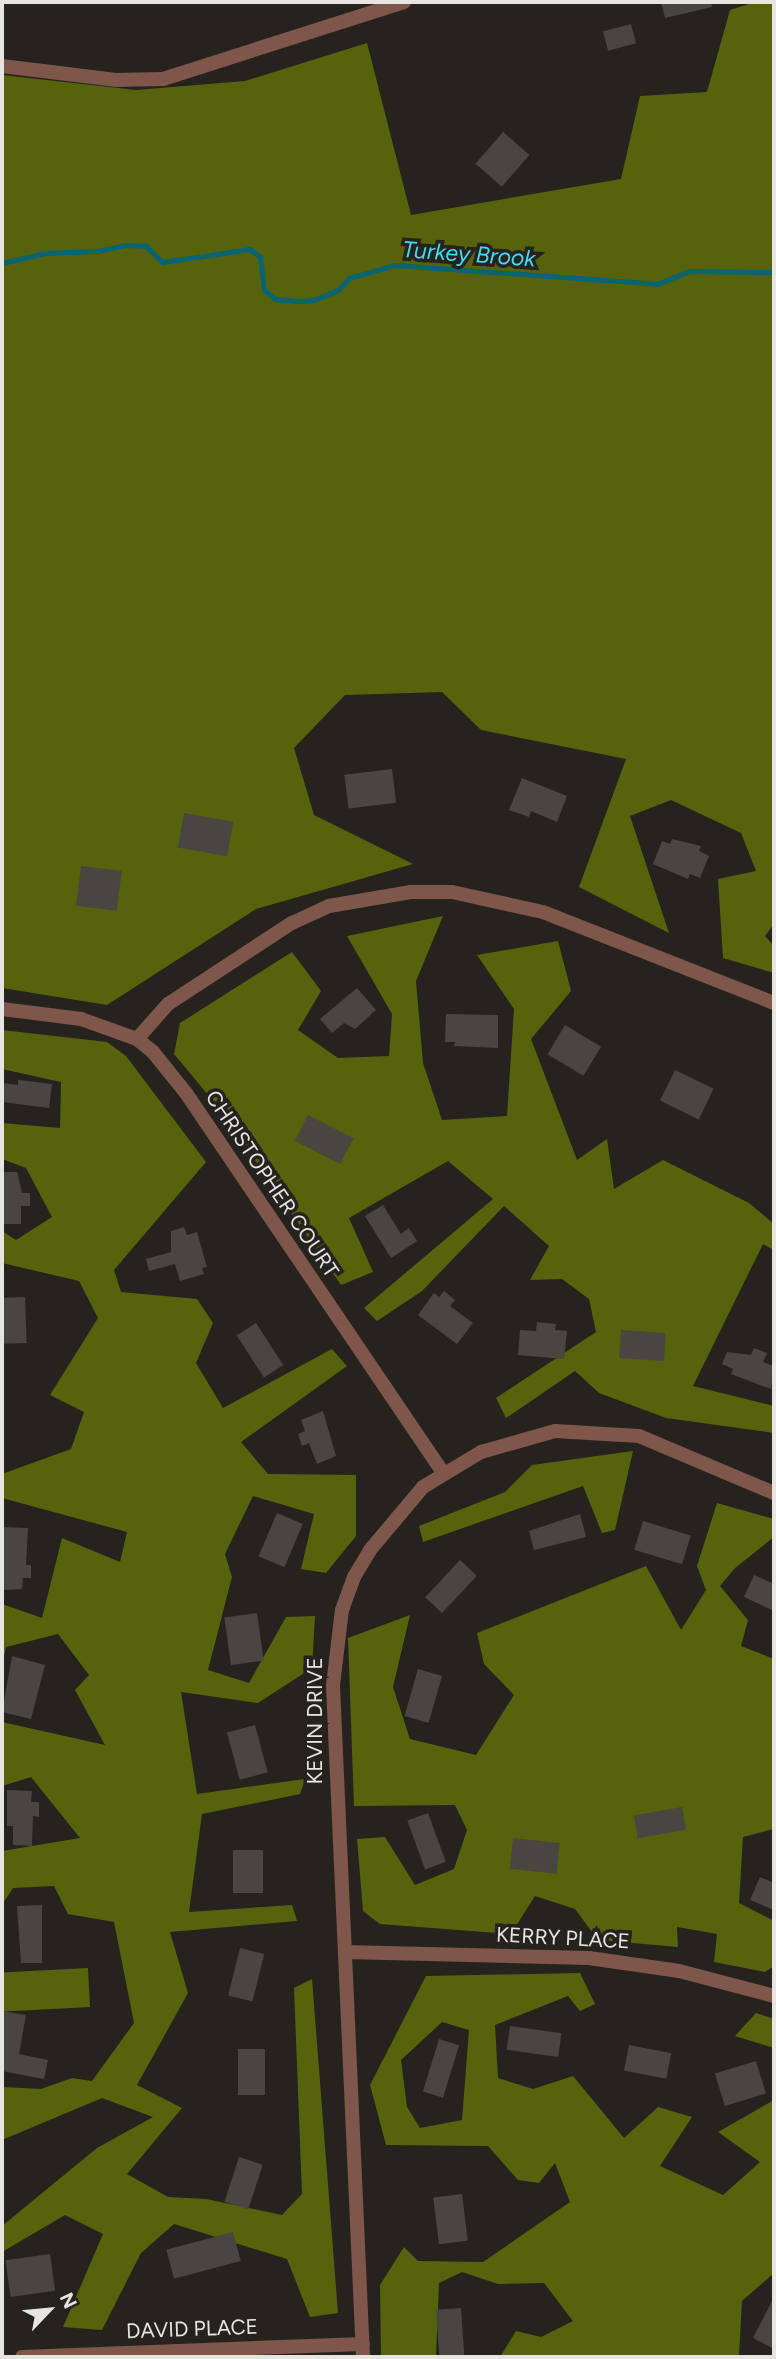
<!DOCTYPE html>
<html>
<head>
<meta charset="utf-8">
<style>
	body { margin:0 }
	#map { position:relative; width:776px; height:2359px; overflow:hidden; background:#26231f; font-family:Figtree,sans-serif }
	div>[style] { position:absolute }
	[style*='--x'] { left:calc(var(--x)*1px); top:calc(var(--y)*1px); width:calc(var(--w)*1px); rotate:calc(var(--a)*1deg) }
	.forest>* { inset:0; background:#57620c; transform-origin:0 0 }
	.stream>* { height:5px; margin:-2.5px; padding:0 2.5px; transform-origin:2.5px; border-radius:2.5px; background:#086471 }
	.building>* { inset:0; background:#494541; transform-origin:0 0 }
	.minor>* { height:14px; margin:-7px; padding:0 7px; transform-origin:7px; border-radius:7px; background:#7f564a }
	span { translate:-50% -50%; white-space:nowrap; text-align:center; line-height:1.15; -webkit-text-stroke:7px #26231f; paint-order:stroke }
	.street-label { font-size:21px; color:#e7e5e2 }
	.water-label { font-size:23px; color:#42dbf4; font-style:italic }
	.frame { position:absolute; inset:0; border:4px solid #e7e5e2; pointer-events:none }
	.north { position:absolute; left:14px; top:2275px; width:70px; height:70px; -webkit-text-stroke:5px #26231f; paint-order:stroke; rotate:64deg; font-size:19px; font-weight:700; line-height:28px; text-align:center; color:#e7e5e2 }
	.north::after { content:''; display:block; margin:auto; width:24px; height:32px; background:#e7e5e2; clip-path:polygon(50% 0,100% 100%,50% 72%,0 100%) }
</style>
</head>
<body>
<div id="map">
	<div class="forest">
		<i style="clip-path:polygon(755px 2px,774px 2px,774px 924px,765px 936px,774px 946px,774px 973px,723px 958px,718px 879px,756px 871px,741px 833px,671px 800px,630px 816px,669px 933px,579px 887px,626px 759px,481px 730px,442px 692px,345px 695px,294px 748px,314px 815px,413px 864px,256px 909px,107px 1005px,2px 988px,2px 75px,136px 90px,245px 81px,367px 43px,411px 215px,621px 179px,640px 96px,707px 92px,730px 10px)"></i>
		<i style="clip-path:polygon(443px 916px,416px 981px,423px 1063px,442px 1120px,507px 1116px,514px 1009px,477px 955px,558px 941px,571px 991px,531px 1039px,577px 1160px,607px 1139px,614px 1189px,663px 1160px,749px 1203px,774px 1224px,774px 1250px,763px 1244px,693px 1386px,774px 1406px,774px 1433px,666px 1418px,599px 1393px,575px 1371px,506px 1418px,496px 1398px,596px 1332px,589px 1299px,562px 1279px,530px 1280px,549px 1246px,504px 1206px,422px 1291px,377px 1321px,364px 1308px,493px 1199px,448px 1161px,349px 1218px,373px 1272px,341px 1285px,218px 1107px,174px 1054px,180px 1023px,292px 952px,321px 991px,298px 1030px,338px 1058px,389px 1056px,392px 1014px,347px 936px)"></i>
		<i style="clip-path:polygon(2px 1030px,107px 1042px,126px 1056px,206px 1162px,114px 1270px,121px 1292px,197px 1299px,213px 1323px,196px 1363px,223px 1408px,332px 1349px,347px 1366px,241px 1442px,268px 1474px,356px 1475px,356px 1536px,326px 1573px,301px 1569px,314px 1514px,253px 1496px,225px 1554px,232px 1577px,208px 1670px,249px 1683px,286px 1617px,315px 1616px,312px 1668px,258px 1703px,181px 1692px,197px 1794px,305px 1779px,300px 1794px,202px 1814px,189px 1912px,292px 1905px,297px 1921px,170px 1932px,188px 1993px,137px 2085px,182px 2108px,127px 2174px,168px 2197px,206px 2199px,282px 2215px,302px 2194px,294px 1988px,312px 1979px,338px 2313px,310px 2317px,287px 2259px,174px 2224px,141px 2253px,102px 2330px,63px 2327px,103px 2234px,65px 2215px,2px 2252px,2px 2226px,97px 2148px,153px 2117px,102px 2098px,2px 2140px,2px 2087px,41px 2089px,72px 2078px,92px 2081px,134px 2023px,114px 1922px,68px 1914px,54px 1886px,13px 1888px,2px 1905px,2px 1851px,80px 1838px,31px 1777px,2px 1786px,2px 1722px,105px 1745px,75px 1690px,89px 1675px,58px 1634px,6px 1647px,2px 1665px,2px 1604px,42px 1618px,62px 1538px,120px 1562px,127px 1532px,2px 1498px,2px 1474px,71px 1449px,84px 1412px,50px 1395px,98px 1318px,79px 1281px,2px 1263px,2px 1231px,16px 1240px,52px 1217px,26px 1168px,2px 1159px,2px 1123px,60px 1128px,61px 1082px,2px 1069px)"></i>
		<i style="clip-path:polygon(633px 1451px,615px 1530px,602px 1533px,583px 1486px,423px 1542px,419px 1526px,505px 1492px,532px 1465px)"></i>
		<i style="clip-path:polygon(717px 1503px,774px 1519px,774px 1537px,735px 1568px,720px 1586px,748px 1620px,741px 1646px,774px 1659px,774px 1829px,743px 1837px,739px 1903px,774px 1921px,774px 1966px,765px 1972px,714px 1962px,717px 1934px,677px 1927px,678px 1947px,598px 1940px,575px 1909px,535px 1896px,511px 1934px,380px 1924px,363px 1911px,357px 1839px,385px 1837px,415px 1885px,454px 1869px,467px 1830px,455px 1805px,354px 1806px,348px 1638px,410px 1615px,393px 1687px,410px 1739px,476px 1755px,514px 1695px,484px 1664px,477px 1633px,646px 1566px,681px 1630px,706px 1590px,697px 1566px)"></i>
		<i style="left:88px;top:1968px;width:39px;height:86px;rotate:87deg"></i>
		<i style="clip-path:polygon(evenodd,580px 1973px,595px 2004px,580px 2011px,568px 1996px,495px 2025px,498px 2078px,533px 2089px,573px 2076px,624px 2138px,658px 2107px,692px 2117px,660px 2166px,723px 2195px,760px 2162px,718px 2132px,774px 2100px,774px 2273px,742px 2301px,739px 2355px,500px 2357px,516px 2331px,541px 2337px,573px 2321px,544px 2283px,498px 2284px,462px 2272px,439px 2283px,436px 2357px,381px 2357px,380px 2285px,404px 2247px,418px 2261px,483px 2262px,570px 2202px,555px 2163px,539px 2183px,518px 2180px,488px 2146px,386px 2145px,370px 2085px,426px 1976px,580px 1973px,442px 2022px,469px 2030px,462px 2120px,420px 2128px,407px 2107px,401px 2060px,442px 2022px)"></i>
		<i style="clip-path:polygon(756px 2013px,774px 2019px,774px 2048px,735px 2036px)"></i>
	</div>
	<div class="stream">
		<i style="--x:2;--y:263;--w:44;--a:-13.1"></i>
		<i style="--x:45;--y:253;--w:51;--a:-2.2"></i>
		<i style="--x:96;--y:251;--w:32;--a:-11"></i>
		<i style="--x:127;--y:245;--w:19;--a:3"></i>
		<i style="--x:146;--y:246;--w:23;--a:45"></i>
		<i style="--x:162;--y:262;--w:89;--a:-8.4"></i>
		<i style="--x:250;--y:249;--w:13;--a:39"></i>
		<i style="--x:260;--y:257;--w:33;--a:83"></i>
		<i style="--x:264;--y:290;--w:14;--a:39"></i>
		<i style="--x:275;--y:299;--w:23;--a:5"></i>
		<i style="--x:298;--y:301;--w:16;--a:-4"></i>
		<i style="--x:314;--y:300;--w:26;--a:-23"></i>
		<i style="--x:338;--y:290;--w:16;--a:-47"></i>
		<i style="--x:349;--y:278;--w:48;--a:-15.8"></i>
		<i style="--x:395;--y:265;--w:263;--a:4.1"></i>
		<i style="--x:657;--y:284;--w:35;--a:-22"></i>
		<i style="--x:690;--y:271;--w:84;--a:0.7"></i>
	</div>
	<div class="building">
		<i style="clip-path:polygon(661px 2px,711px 2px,712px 7px,665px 18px)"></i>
		<i style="left:631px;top:24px;width:20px;height:29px;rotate:75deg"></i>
		<i style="left:503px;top:132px;width:35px;height:42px;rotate:41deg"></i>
		<i style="left:392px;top:769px;width:34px;height:48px;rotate:83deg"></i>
		<i style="clip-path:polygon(522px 778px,567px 796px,557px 822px,531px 811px,529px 817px,509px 810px)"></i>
		<i style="left:184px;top:813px;width:50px;height:35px;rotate:10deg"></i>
		<i style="clip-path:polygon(672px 839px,701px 846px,699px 851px,709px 856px,700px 878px,690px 874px,688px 879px,653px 864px,662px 841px,670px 844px)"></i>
		<i style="left:81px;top:866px;width:41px;height:40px;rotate:7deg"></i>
		<i style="clip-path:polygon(357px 988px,376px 1010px,355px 1029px,344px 1023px,332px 1033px,320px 1019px)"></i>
		<i style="clip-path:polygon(446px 1014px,498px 1015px,498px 1048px,454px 1046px,455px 1042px,445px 1042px)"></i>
		<i style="left:565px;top:1025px;width:42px;height:34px;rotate:31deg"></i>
		<i style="left:675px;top:1070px;width:43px;height:34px;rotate:26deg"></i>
		<i style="clip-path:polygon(18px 1080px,52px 1084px,49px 1108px,2px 1102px,2px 1083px,18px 1085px)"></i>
		<i style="left:308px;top:1115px;width:51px;height:29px;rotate:27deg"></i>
		<i style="clip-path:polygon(2px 1172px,17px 1172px,22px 1193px,30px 1193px,30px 1206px,21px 1206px,21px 1224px,2px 1224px)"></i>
		<i style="clip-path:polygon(383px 1205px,401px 1234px,409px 1228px,417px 1241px,391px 1258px,365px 1216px)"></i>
		<i style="clip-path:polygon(184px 1227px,187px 1235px,197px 1232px,207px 1267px,202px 1268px,204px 1274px,180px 1281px,175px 1264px,149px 1271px,146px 1259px,171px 1252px,171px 1231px)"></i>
		<i style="clip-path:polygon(444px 1291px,455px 1300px,450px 1306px,473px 1323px,457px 1344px,418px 1315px,434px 1293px,439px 1297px)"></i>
		<i style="left:25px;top:1297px;width:46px;height:23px;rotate:88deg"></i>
		<i style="clip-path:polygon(537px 1322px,556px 1324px,555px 1330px,567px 1331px,564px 1359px,518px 1355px,520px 1330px,536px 1331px)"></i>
		<i style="left:256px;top:1323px;width:50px;height:23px;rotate:57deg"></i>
		<i style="left:621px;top:1330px;width:45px;height:28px;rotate:4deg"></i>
		<i style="clip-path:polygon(754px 1348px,767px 1353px,763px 1362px,774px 1366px,771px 1389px,731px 1374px,733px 1369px,722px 1364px,727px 1352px,751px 1355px)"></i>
		<i style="clip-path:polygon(323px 1411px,336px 1456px,317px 1464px,309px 1443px,302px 1446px,298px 1434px,305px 1431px,301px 1420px)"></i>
		<i style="left:277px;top:1513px;width:28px;height:47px;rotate:23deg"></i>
		<i style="clip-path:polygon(580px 1514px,586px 1537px,534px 1550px,529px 1531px)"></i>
		<i style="left:643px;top:1521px;width:50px;height:30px;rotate:17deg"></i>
		<i style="clip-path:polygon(2px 1527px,28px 1528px,26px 1565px,31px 1565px,31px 1578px,23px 1578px,22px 1589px,2px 1590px)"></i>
		<i style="left:460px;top:1560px;width:23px;height:51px;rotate:43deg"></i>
		<i style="clip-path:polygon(754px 1575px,774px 1584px,774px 1611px,744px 1597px)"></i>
		<i style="left:257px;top:1613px;width:48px;height:33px;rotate:82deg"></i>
		<i style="clip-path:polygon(12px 1656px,45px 1665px,31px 1719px,2px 1712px)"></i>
		<i style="left:418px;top:1669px;width:25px;height:49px;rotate:16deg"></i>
		<i style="left:255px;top:1725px;width:49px;height:29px;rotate:75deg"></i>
		<i style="clip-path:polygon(7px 1790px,32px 1791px,31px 1802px,39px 1802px,39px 1817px,33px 1816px,32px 1846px,13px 1845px,13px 1826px,7px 1826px)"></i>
		<i style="left:682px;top:1807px;width:23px;height:49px;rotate:80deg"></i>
		<i style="left:428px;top:1813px;width:52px;height:22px;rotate:70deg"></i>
		<i style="left:513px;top:1838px;width:47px;height:31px;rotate:6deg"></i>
		<i style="left:233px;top:1850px;width:30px;height:43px"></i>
		<i style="clip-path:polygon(760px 1877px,774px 1883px,774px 1910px,750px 1900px)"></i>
		<i style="clip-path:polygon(42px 1905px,42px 1963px,21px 1963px,17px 1906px)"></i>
		<i style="left:240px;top:1948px;width:25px;height:49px;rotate:14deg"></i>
		<i style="clip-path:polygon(2px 2011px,26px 2015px,19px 2054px,48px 2060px,44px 2079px,2px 2071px)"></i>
		<i style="left:510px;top:2026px;width:52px;height:24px;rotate:8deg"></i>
		<i style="left:439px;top:2039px;width:21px;height:55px;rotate:17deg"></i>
		<i style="left:629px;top:2045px;width:43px;height:26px;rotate:11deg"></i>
		<i style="left:238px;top:2049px;width:27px;height:46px"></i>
		<i style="left:756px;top:2061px;width:34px;height:43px;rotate:73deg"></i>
		<i style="left:239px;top:2157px;width:25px;height:47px;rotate:18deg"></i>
		<i style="left:462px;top:2194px;width:47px;height:29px;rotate:83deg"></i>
		<i style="left:233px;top:2232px;width:30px;height:69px;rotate:75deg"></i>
		<i style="left:50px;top:2254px;width:37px;height:45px;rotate:82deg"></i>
		<i style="clip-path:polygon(774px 2297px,774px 2349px,753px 2338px)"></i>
		<i style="left:461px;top:2308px;width:47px;height:25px;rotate:86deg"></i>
	</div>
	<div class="minor">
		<i style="--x:2;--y:66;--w:115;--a:7"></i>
		<i style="--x:116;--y:80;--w:47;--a:-1.2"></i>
		<i style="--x:163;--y:79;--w:253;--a:-17.7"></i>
		<i style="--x:2;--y:1009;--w:80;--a:7.2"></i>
		<i style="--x:81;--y:1019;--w:59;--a:19.7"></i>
		<i style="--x:137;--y:1039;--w:21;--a:39"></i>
		<i style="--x:153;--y:1052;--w:53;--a:51.2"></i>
		<i style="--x:186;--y:1093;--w:459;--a:55.9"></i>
		<i style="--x:137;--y:1039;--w:47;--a:-48.5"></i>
		<i style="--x:168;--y:1004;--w:148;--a:-33.2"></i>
		<i style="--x:292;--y:923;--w:41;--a:-24.7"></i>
		<i style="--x:329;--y:906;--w:83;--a:-9.7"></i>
		<i style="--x:411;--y:892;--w:41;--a:0"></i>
		<i style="--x:452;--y:892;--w:93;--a:12.4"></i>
		<i style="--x:543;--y:912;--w:248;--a:21.5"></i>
		<i style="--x:345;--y:1952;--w:244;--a:1.4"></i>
		<i style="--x:589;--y:1958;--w:91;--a:8.2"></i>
		<i style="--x:679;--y:1971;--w:98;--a:14.7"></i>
		<i style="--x:22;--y:2357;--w:341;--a:-2.2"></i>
		<i style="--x:363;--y:2357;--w:673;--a:-92.56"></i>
		<i style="--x:333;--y:1685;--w:76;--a:-83.2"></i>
		<i style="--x:342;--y:1610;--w:35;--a:-70"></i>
		<i style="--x:354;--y:1577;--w:31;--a:-59"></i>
		<i style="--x:370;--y:1550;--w:82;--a:-49.9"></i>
		<i style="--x:423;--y:1487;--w:68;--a:-31.1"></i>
		<i style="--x:481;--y:1452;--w:77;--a:-15.8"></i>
		<i style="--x:555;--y:1431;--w:84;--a:3.4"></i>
		<i style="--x:639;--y:1436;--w:147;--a:22.9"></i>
	</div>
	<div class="street-label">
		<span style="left:272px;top:1184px;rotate:56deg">CHRISTOPHER COURT</span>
		<span style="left:315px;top:1721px;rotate:-90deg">KEVIN DRIVE</span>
		<span style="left:563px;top:1938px;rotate:3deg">KERRY PLACE</span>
		<span style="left:192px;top:2329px;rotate:-2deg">DAVID PLACE</span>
	</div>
	<div class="water-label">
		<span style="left:469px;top:254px;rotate:4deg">Turkey Brook</span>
	</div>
	<div class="frame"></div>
	<div class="north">N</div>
</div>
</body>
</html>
